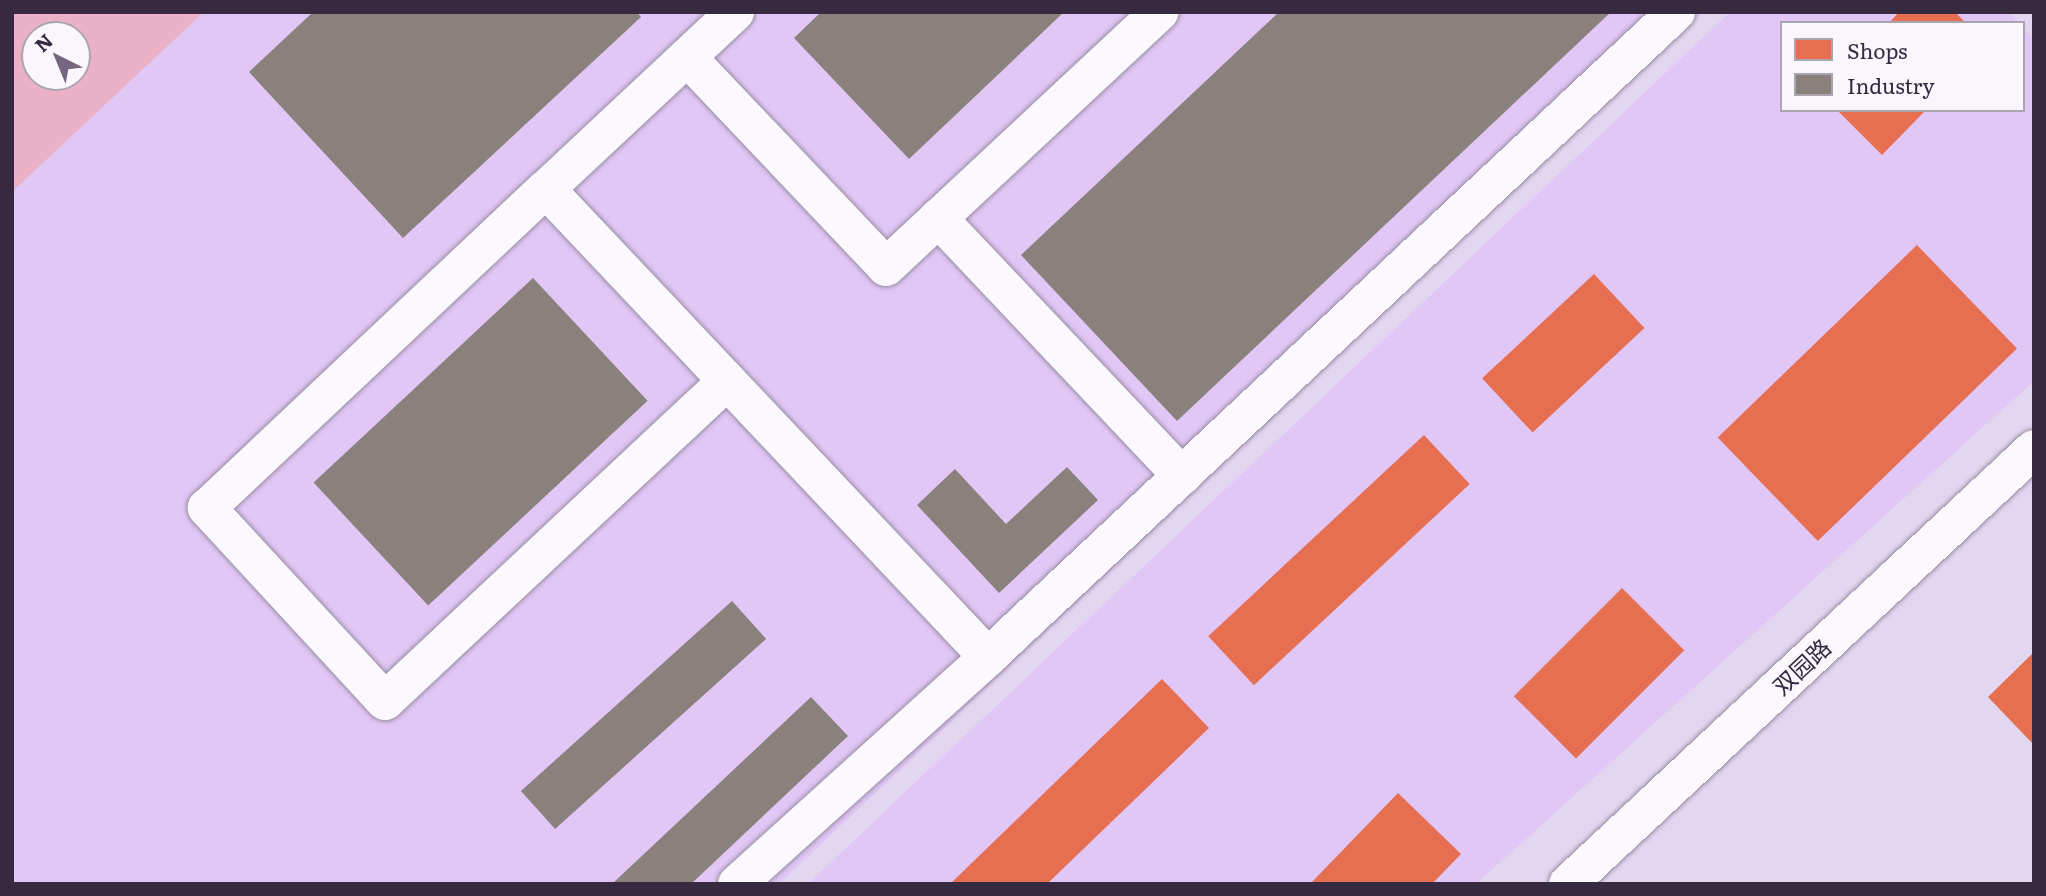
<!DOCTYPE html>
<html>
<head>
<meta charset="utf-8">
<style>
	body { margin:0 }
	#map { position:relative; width:2046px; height:896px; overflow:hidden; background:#e3d6f0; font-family:Literata,"Noto Sans SC",serif }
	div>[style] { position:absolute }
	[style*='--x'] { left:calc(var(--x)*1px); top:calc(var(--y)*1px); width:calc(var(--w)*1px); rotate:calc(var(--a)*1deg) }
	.built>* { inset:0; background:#e0c7f6 }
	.green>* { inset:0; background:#ebb1c6 }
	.shops>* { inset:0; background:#e76f51; transform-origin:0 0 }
	.industry>* { inset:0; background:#8a817c; transform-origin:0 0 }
	.roads { filter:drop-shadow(0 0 2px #988da2) drop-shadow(0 0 2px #988da2) }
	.minor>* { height:38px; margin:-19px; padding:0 19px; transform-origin:19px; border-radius:19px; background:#fbf9fd }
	span { translate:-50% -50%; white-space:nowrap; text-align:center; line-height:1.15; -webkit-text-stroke:7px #f9f6fc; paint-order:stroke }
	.street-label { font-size:23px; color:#362940 }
	.frame { position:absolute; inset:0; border:14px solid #362940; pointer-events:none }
	.legend { position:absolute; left:1780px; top:21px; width:245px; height:91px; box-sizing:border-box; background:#f9f6fc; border:2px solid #aba4b1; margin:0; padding:9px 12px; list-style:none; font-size:21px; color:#362940 }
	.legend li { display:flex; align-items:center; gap:14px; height:35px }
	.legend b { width:35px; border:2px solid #aba4b1 }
	.north { position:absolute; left:21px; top:21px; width:70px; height:70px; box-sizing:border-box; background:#f9f6fc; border:2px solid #aba4b1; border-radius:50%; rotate:317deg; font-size:19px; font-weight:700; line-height:28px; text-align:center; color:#362940 }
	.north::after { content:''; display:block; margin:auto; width:24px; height:32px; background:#73667e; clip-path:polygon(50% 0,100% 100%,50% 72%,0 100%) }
</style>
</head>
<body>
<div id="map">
	<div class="built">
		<i style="clip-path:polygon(204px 12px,1702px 12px,779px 884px,12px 884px,12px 192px)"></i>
		<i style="clip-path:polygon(1730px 12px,2008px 12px,2019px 23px,1782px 23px,1782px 110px,2023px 110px,2023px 28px,2034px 39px,2034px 381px,1476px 884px,808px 884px)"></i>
	</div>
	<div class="green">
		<i style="clip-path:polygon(evenodd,12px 12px,204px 12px,12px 192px,12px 12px,35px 35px,77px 35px,77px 77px,35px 77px,35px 35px)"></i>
	</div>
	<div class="shops">
		<i style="clip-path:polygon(1899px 12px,1955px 12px,1966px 23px,1889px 23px)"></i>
		<i style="clip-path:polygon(1837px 110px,1926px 110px,1882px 155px)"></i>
		<i style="left:1917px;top:245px;width:144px;height:277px;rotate:46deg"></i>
		<i style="left:1594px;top:274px;width:74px;height:153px;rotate:47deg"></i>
		<i style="left:1424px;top:435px;width:67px;height:295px;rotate:47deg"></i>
		<i style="left:1622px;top:588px;width:88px;height:153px;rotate:45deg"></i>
		<i style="clip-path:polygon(2034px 652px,2034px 745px,1988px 697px)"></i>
		<i style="clip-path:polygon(1162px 679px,1209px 728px,1047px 884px,950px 884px)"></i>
		<i style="clip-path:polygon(1398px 793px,1461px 854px,1432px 884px,1310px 884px)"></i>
	</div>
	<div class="industry">
		<i style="clip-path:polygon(313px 12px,637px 12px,641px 17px,403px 238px,249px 72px)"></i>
		<i style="clip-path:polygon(821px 12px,1064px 12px,909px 159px,794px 38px)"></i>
		<i style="clip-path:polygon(1279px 12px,1611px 12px,1177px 421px,1021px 255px)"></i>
		<i style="left:533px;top:278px;width:168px;height:300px;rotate:47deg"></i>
		<i style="clip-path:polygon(1067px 467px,1098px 500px,999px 593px,917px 505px,955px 469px,1006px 524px)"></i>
		<i style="left:732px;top:601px;width:51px;height:284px;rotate:48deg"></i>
		<i style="clip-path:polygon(811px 697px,848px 736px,691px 884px,612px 884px)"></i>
	</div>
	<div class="roads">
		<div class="minor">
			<i style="--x:687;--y:57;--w:289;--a:46.5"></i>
			<i style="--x:886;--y:267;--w:374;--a:-43"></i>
			<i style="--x:546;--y:189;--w:259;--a:-43.1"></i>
			<i style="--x:938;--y:218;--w:355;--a:46.6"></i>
			<i style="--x:727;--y:381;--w:468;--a:136.9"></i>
			<i style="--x:385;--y:701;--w:263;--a:-132.7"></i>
			<i style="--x:207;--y:508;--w:465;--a:-43.3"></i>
			<i style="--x:546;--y:189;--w:644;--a:46.64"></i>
			<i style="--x:988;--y:657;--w:943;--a:-43.15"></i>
			<i style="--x:737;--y:884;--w:338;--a:-42.1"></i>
			<i style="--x:1568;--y:884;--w:637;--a:-43.03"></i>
		</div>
	</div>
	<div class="street-label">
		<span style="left:1801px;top:666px;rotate:-43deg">双园路</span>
	</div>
	<div class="frame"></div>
	<ul class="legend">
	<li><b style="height:19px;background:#e76f51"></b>Shops</li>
	<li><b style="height:19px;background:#8a817c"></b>Industry</li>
	</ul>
	<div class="north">N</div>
</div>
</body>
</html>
